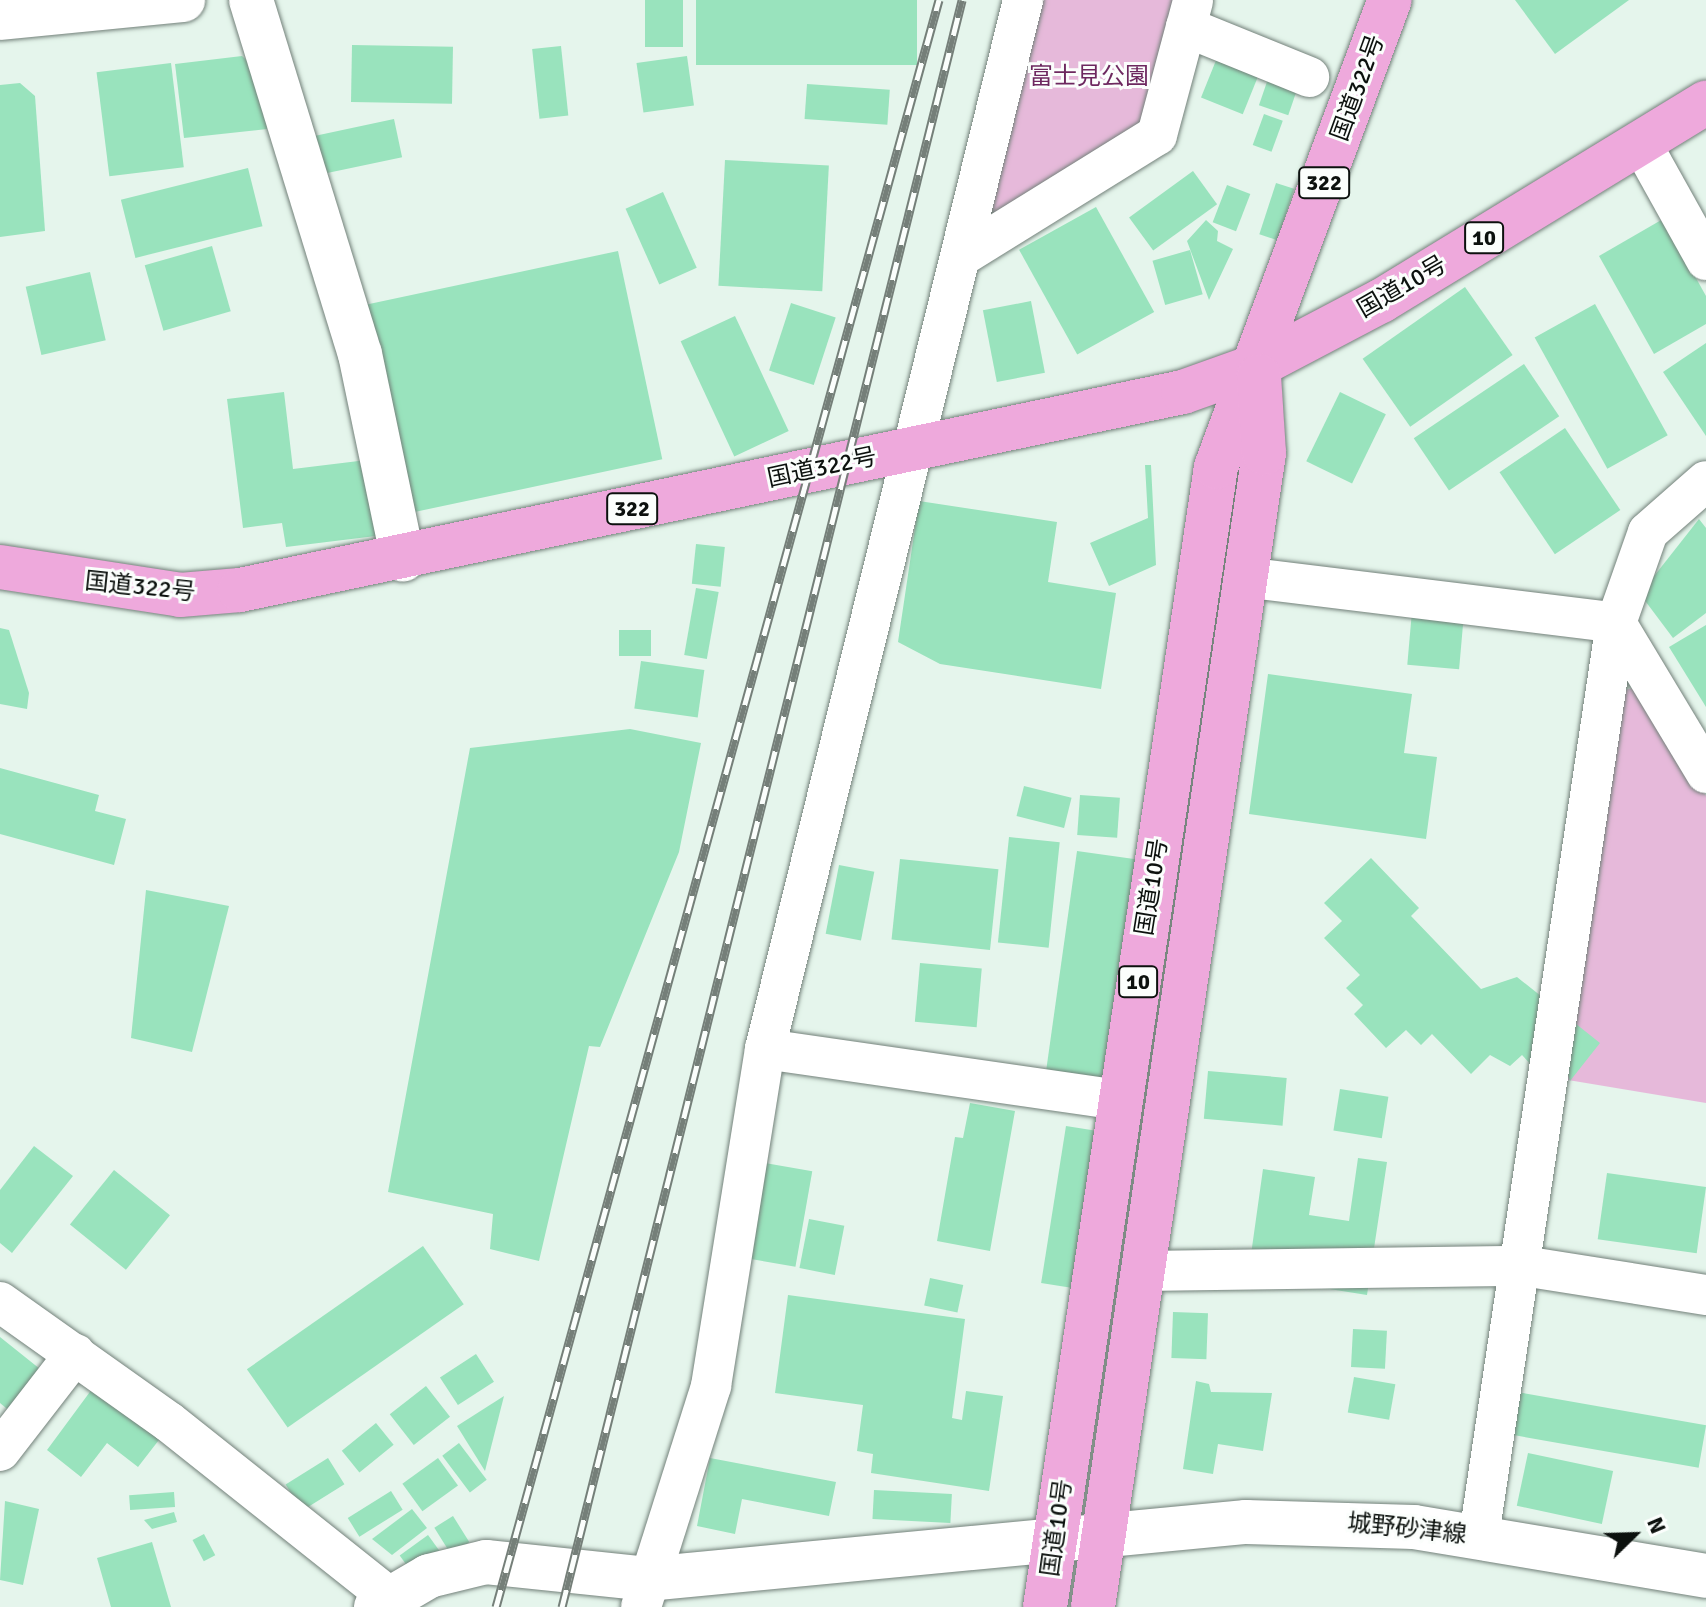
<!DOCTYPE html>
<html>
<head>
<meta charset="utf-8">
<style>
	body { margin:0 }
	#map { position:relative; width:1706px; height:1607px; overflow:hidden; background:#e5f5ec; font-family:Signika,"Noto Sans JP",sans-serif }
	div>[style] { position:absolute }
	[style*='--x'] { left:calc(var(--x)*1px); top:calc(var(--y)*1px); width:calc(var(--w)*1px); rotate:calc(var(--a)*1deg) }
	.green>* { inset:0; background:#e6b9da }
	.building>* { inset:0; background:#99e3bd; transform-origin:0 0 }
	.roads { filter:drop-shadow(0 0 2px #73817a) drop-shadow(0 0 2px #73817a) }
	.street>* { height:40px; margin:-20px; padding:0 20px; transform-origin:20px; border-radius:20px; background:#fff }
	.secondary>* { height:44px; margin:-22px; padding:0 22px; transform-origin:22px; border-radius:22px; background:#fff }
	.highway>* { height:44px; margin:-22px; padding:0 22px; transform-origin:22px; border-radius:22px; background:#eea9dc }
	.rail>* { height:9px; margin-top:-4.5px; transform-origin:0; background:repeating-linear-gradient(90deg,#fbfefc 0 18px,#757f79 0 36px); box-sizing:border-box; border-block:2px solid #757f79 }
	span { translate:-50% -50%; white-space:nowrap; text-align:center; line-height:1.15; -webkit-text-stroke:6px #fbfefc; paint-order:stroke }
	.shield-label span { padding:2px 6px; background:#fbfefc; border:2px solid; border-radius:6px; -webkit-text-stroke-width:0 }
	.shield-label { font-size:22px; color:#0c110e; font-weight:700 }
	.park-label { font-size:24px; color:#6d285f }
	.street-label { font-size:24px; color:#0c110e }
	.north { position:absolute; left:1594px; top:1495px; width:80px; height:80px; -webkit-text-stroke:6px #fbfefc; paint-order:stroke; rotate:67deg; font-size:22px; font-weight:700; line-height:32px; text-align:center; color:#0c110e }
	.north::after { content:''; display:block; margin:auto; width:28px; height:36px; background:#0c110e; clip-path:polygon(50% 0,100% 100%,50% 72%,0 100%) }
</style>
</head>
<body>
<div id="map">
	<div class="green">
		<i style="clip-path:polygon(1032px 0,1185px 0,1150px 132px,974px 239px)"></i>
		<i style="clip-path:polygon(1642px 686px,1706px 796px,1706px 1103px,1562px 1079px,1620px 691px)"></i>
	</div>
	<div class="building">
		<i style="left:645px;top:0;width:38px;height:47px"></i>
		<i style="left:696px;top:0;width:221px;height:65px"></i>
		<i style="clip-path:polygon(1515px 0,1629px 0,1555px 54px)"></i>
		<i style="left:352px;top:45px;width:101px;height:57px;rotate:1deg"></i>
		<i style="left:561px;top:46px;width:70px;height:29px;rotate:84deg"></i>
		<i style="left:1219px;top:53px;width:45px;height:48px;rotate:22deg"></i>
		<i style="clip-path:polygon(242px 56px,261px 74px,267px 129px,184px 138px,175px 64px)"></i>
		<i style="left:687px;top:56px;width:50px;height:51px;rotate:82deg"></i>
		<i style="left:171px;top:63px;width:105px;height:75px;rotate:83deg"></i>
		<i style="left:1270px;top:73px;width:31px;height:34px;rotate:19deg"></i>
		<i style="clip-path:polygon(20px 83px,35px 96px,45px 231px,0 237px,0 85px)"></i>
		<i style="left:807px;top:84px;width:83px;height:35px;rotate:4deg"></i>
		<i style="left:1264px;top:114px;width:20px;height:33px;rotate:20deg"></i>
		<i style="left:394px;top:119px;width:39px;height:85px;rotate:78deg"></i>
		<i style="left:725px;top:160px;width:104px;height:126px;rotate:3deg"></i>
		<i style="left:248px;top:168px;width:60px;height:131px;rotate:76deg"></i>
		<i style="left:1193px;top:171px;width:41px;height:79px;rotate:54deg"></i>
		<i style="left:1276px;top:183px;width:19px;height:54px;rotate:18deg"></i>
		<i style="left:1227px;top:185px;width:25px;height:40px;rotate:21deg"></i>
		<i style="left:663px;top:192px;width:83px;height:41px;rotate:66deg"></i>
		<i style="left:1096px;top:207px;width:120px;height:88px;rotate:61deg"></i>
		<i style="clip-path:polygon(1663px 219px,1706px 296px,1706px 324px,1654px 354px,1599px 256px)"></i>
		<i style="clip-path:polygon(1206px 220px,1218px 231px,1217px 241px,1233px 249px,1209px 300px,1187px 241px)"></i>
		<i style="left:212px;top:246px;width:68px;height:70px;rotate:74deg"></i>
		<i style="left:1190px;top:250px;width:46px;height:39px;rotate:74deg"></i>
		<i style="left:618px;top:251px;width:213px;height:264px;rotate:78deg"></i>
		<i style="left:90px;top:272px;width:70px;height:66px;rotate:77deg"></i>
		<i style="left:1465px;top:287px;width:83px;height:125px;rotate:55deg"></i>
		<i style="left:1031px;top:301px;width:73px;height:49px;rotate:79deg"></i>
		<i style="left:791px;top:303px;width:47px;height:71px;rotate:18deg"></i>
		<i style="left:1595px;top:304px;width:150px;height:69px;rotate:61deg"></i>
		<i style="left:735px;top:316px;width:127px;height:60px;rotate:65deg"></i>
		<i style="clip-path:polygon(1706px 343px,1706px 436px,1663px 372px)"></i>
		<i style="left:1524px;top:364px;width:63px;height:133px;rotate:56deg"></i>
		<i style="clip-path:polygon(284px 392px,293px 469px,375px 459px,384px 535px,286px 547px,282px 523px,243px 528px,227px 399px)"></i>
		<i style="left:1340px;top:392px;width:51px;height:77px;rotate:26deg"></i>
		<i style="left:1565px;top:428px;width:99px;height:79px;rotate:56deg"></i>
		<i style="clip-path:polygon(1145px 465px,1151px 465px,1156px 565px,1109px 586px,1090px 543px,1148px 518px)"></i>
		<i style="clip-path:polygon(919px 501px,1057px 522px,1048px 582px,1116px 593px,1101px 689px,940px 664px,898px 642px)"></i>
		<i style="clip-path:polygon(1699px 519px,1706px 528px,1706px 613px,1673px 638px,1640px 594px)"></i>
		<i style="left:696px;top:544px;width:29px;height:40px;rotate:6deg"></i>
		<i style="left:696px;top:588px;width:23px;height:68px;rotate:10deg"></i>
		<i style="left:1412px;top:611px;width:52px;height:54px;rotate:5deg"></i>
		<i style="clip-path:polygon(1706px 625px,1706px 707px,1669px 647px)"></i>
		<i style="clip-path:polygon(0 628px,9px 630px,29px 693px,27px 709px,0 704px)"></i>
		<i style="left:619px;top:630px;width:32px;height:26px"></i>
		<i style="left:641px;top:661px;width:64px;height:48px;rotate:8deg"></i>
		<i style="clip-path:polygon(1268px 674px,1412px 694px,1404px 753px,1437px 757px,1426px 839px,1249px 814px)"></i>
		<i style="clip-path:polygon(630px 729px,701px 743px,679px 852px,600px 1047px,589px 1046px,539px 1261px,490px 1249px,493px 1214px,388px 1192px,470px 748px)"></i>
		<i style="clip-path:polygon(0 768px,99px 795px,95px 811px,126px 819px,114px 865px,0 834px)"></i>
		<i style="left:1024px;top:786px;width:49px;height:31px;rotate:14deg"></i>
		<i style="left:1080px;top:795px;width:40px;height:40px;rotate:4deg"></i>
		<i style="left:1009px;top:837px;width:51px;height:106px;rotate:6deg"></i>
		<i style="left:1077px;top:851px;width:63px;height:231px;rotate:8deg"></i>
		<i style="clip-path:polygon(1371px 858px,1419px 908px,1411px 916px,1481px 989px,1517px 977px,1600px 1043px,1570px 1081px,1564px 1063px,1538px 1072px,1522px 1055px,1510px 1066px,1490px 1055px,1471px 1074px,1432px 1034px,1421px 1045px,1406px 1030px,1386px 1048px,1354px 1014px,1363px 1005px,1346px 988px,1360px 975px,1324px 938px,1342px 921px,1324px 903px)"></i>
		<i style="left:900px;top:859px;width:99px;height:81px;rotate:6deg"></i>
		<i style="left:839px;top:865px;width:36px;height:70px;rotate:11deg"></i>
		<i style="clip-path:polygon(146px 890px,229px 906px,192px 1052px,131px 1038px)"></i>
		<i style="left:920px;top:963px;width:62px;height:59px;rotate:5deg"></i>
		<i style="left:1208px;top:1071px;width:79px;height:48px;rotate:5deg"></i>
		<i style="left:1340px;top:1089px;width:49px;height:42px;rotate:9deg"></i>
		<i style="clip-path:polygon(970px 1103px,1015px 1111px,990px 1251px,937px 1241px,955px 1137px,963px 1138px)"></i>
		<i style="left:1066px;top:1126px;width:40px;height:159px;rotate:9deg"></i>
		<i style="clip-path:polygon(34px 1146px,73px 1176px,12px 1253px,0 1243px,0 1190px)"></i>
		<i style="clip-path:polygon(1358px 1158px,1387px 1162px,1367px 1295px,1248px 1276px,1263px 1169px,1315px 1177px,1309px 1215px,1349px 1221px)"></i>
		<i style="left:765px;top:1163px;width:48px;height:97px;rotate:10deg"></i>
		<i style="left:114px;top:1170px;width:72px;height:70px;rotate:39deg"></i>
		<i style="left:1607px;top:1173px;width:100px;height:67px;rotate:8deg"></i>
		<i style="left:809px;top:1219px;width:36px;height:50px;rotate:11deg"></i>
		<i style="left:423px;top:1246px;width:71px;height:215px;rotate:55deg"></i>
		<i style="left:930px;top:1278px;width:34px;height:28px;rotate:12deg"></i>
		<i style="clip-path:polygon(788px 1295px,965px 1319px,952px 1418px,962px 1420px,966px 1391px,1003px 1396px,989px 1491px,871px 1473px,873px 1454px,857px 1451px,863px 1405px,775px 1393px)"></i>
		<i style="left:1173px;top:1312px;width:35px;height:46px;rotate:2deg"></i>
		<i style="left:1353px;top:1329px;width:34px;height:38px;rotate:3deg"></i>
		<i style="clip-path:polygon(0 1337px,45px 1373px,12px 1413px,0 1403px)"></i>
		<i style="left:476px;top:1354px;width:33px;height:43px;rotate:57deg"></i>
		<i style="left:1354px;top:1377px;width:42px;height:36px;rotate:10deg"></i>
		<i style="clip-path:polygon(1196px 1381px,1209px 1384px,1211px 1392px,1272px 1393px,1263px 1451px,1218px 1444px,1213px 1474px,1183px 1469px)"></i>
		<i style="clip-path:polygon(95px 1385px,162px 1436px,138px 1467px,107px 1443px,81px 1477px,47px 1450px)"></i>
		<i style="left:426px;top:1386px;width:39px;height:46px;rotate:52deg"></i>
		<i style="left:1517px;top:1392px;width:192px;height:43px;rotate:10deg"></i>
		<i style="clip-path:polygon(504px 1396px,485px 1471px,457px 1426px)"></i>
		<i style="left:376px;top:1423px;width:28px;height:44px;rotate:51deg"></i>
		<i style="left:459px;top:1443px;width:46px;height:21px;rotate:53deg"></i>
		<i style="left:1528px;top:1453px;width:87px;height:54px;rotate:12deg"></i>
		<i style="left:328px;top:1458px;width:31px;height:50px;rotate:58deg"></i>
		<i style="left:438px;top:1458px;width:34px;height:44px;rotate:54deg"></i>
		<i style="clip-path:polygon(710px 1458px,836px 1482px,829px 1516px,742px 1499px,735px 1534px,697px 1526px)"></i>
		<i style="left:874px;top:1490px;width:78px;height:29px;rotate:3deg"></i>
		<i style="left:391px;top:1491px;width:22px;height:51px;rotate:58deg"></i>
		<i style="left:174px;top:1492px;width:15px;height:45px;rotate:86deg"></i>
		<i style="clip-path:polygon(5px 1501px,39px 1509px,23px 1585px,0 1580px)"></i>
		<i style="clip-path:polygon(412px 1509px,427px 1528px,392px 1555px,372px 1539px)"></i>
		<i style="clip-path:polygon(174px 1512px,177px 1522px,152px 1529px,144px 1520px)"></i>
		<i style="left:453px;top:1516px;width:31px;height:22px;rotate:58deg"></i>
		<i style="left:204px;top:1534px;width:24px;height:13px;rotate:62deg"></i>
		<i style="left:428px;top:1535px;width:29px;height:35px;rotate:54deg"></i>
		<i style="clip-path:polygon(152px 1542px,171px 1607px,111px 1607px,97px 1558px)"></i>
	</div>
	<div class="roads">
		<div class="street">
			<i style="--x:1193;--y:1;--w:27;--a:105"></i>
			<i style="--x:1186;--y:27;--w:133;--a:22.1"></i>
			<i style="--x:1641;--y:143;--w:134;--a:60.9"></i>
			<i style="--x:962;--y:256;--w:229;--a:-31.8"></i>
			<i style="--x:1157;--y:135;--w:112;--a:-75"></i>
			<i style="--x:1244;--y:577;--w:375;--a:7"></i>
			<i style="--x:1616;--y:623;--w:175;--a:59"></i>
			<i style="--x:765;--y:1049;--w:1080;--a:-76.18"></i>
			<i style="--x:1143;--y:1271;--w:380;--a:-0.8"></i>
			<i style="--x:1523;--y:1266;--w:185;--a:9"></i>
			<i style="--x:0;--y:1302;--w:207;--a:35.4"></i>
			<i style="--x:169;--y:1422;--w:281;--a:38.5"></i>
			<i style="--x:0;--y:1451;--w:123;--a:-52.3"></i>
			<i style="--x:1479;--y:1536;--w:923;--a:-81.47"></i>
			<i style="--x:1616;--y:623;--w:96;--a:-70.6"></i>
			<i style="--x:1648;--y:532;--w:77;--a:-41.3"></i>
			<i style="--x:641;--y:1607;--w:232;--a:-72.4"></i>
			<i style="--x:711;--y:1386;--w:341;--a:-80.9"></i>
			<i style="--x:765;--y:1049;--w:359;--a:8.2"></i>
		</div>
		<div class="secondary">
			<i style="--x:251;--y:0;--w:370;--a:72.9"></i>
			<i style="--x:360;--y:354;--w:210;--a:78.2"></i>
			<i style="--x:0;--y:18;--w:184;--a:-5.6"></i>
			<i style="--x:376;--y:1607;--w:61;--a:-30.3"></i>
			<i style="--x:429;--y:1576;--w:59;--a:-13.8"></i>
			<i style="--x:486;--y:1562;--w:162;--a:6"></i>
			<i style="--x:647;--y:1579;--w:602;--a:-5.44"></i>
			<i style="--x:1246;--y:1522;--w:168;--a:1.7"></i>
			<i style="--x:1414;--y:1527;--w:296;--a:9.5"></i>
		</div>
		<div class="highway">
			<i style="--x:0;--y:567;--w:182;--a:8.8"></i>
			<i style="--x:180;--y:595;--w:60;--a:-4.8"></i>
			<i style="--x:240;--y:590;--w:964;--a:-11.86"></i>
			<i style="--x:1183;--y:392;--w:81;--a:-19.6"></i>
			<i style="--x:1259;--y:365;--w:138;--a:-27.7"></i>
			<i style="--x:1381;--y:301;--w:381;--a:-31.4"></i>
			<i style="--x:1045;--y:1607;--w:1153;--a:-81.47"></i>
			<i style="--x:1216;--y:467;--w:498;--a:-69.6"></i>
			<i style="--x:1093;--y:1607;--w:1167;--a:-81.57"></i>
			<i style="--x:1264;--y:453;--w:77;--a:-93.7"></i>
		</div>
	</div>
	<div class="rail">
		<i style="--x:496;--y:1607;--w:1667;--a:-74.59"></i>
		<i style="--x:562;--y:1607;--w:1656;--a:-76.02"></i>
	</div>
	<div class="shield-label">
		<span style="left:1324px;top:183px">322</span>
		<span style="left:1484px;top:238px">10</span>
		<span style="left:632px;top:509px">322</span>
		<span style="left:1138px;top:982px">10</span>
	</div>
	<div class="park-label">
		<span style="left:1089px;top:77px">富士見公園</span>
	</div>
	<div class="street-label">
		<span style="left:1358px;top:88px;rotate:-70deg">国道322号</span>
		<span style="left:1402px;top:287px;rotate:-30deg">国道10号</span>
		<span style="left:822px;top:468px;rotate:-12deg">国道322号</span>
		<span style="left:140px;top:587px;rotate:6deg">国道322号</span>
		<span style="left:1152px;top:887px;rotate:-81deg">国道10号</span>
		<span style="left:1057px;top:1528px;rotate:-82deg">国道10号</span>
		<span style="left:1407px;top:1529px;rotate:6deg">城野砂津線</span>
	</div>
	<div class="north">N</div>
</div>
</body>
</html>
